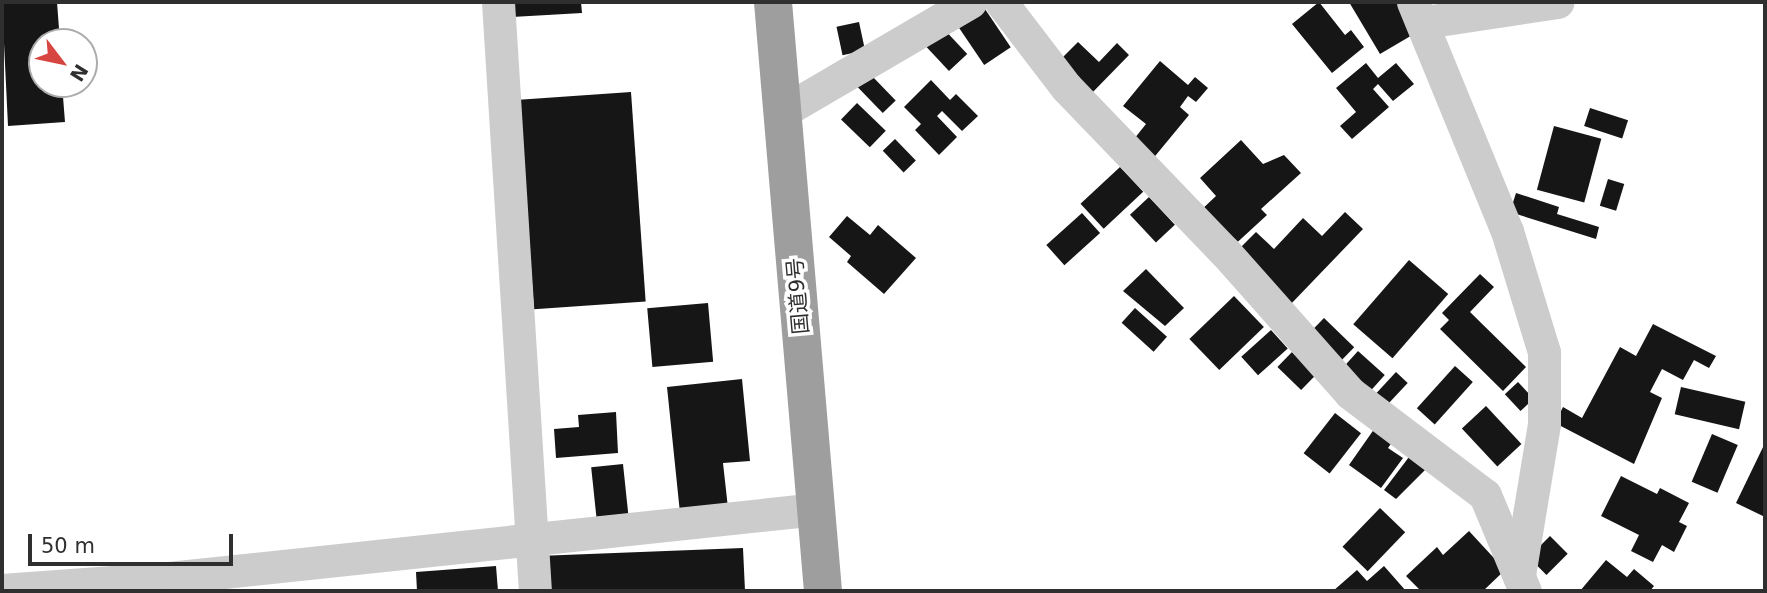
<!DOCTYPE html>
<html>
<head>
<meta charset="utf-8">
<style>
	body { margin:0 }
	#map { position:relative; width:1767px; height:593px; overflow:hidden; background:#fff; font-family:"DejaVu Sans","Noto Sans JP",sans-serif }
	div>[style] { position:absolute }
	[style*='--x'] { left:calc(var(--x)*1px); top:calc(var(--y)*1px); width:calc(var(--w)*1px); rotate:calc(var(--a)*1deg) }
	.building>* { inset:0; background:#161616; transform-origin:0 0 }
	.minor>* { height:33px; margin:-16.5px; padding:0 16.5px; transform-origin:16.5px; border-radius:16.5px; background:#ccc }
	.trunk>* { height:38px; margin:-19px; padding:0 19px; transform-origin:19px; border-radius:19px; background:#9e9e9e }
	span { translate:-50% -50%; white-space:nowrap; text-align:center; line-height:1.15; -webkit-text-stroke:7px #fff; paint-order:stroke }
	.street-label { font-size:21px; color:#2f2f2f }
	.frame { position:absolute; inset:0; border:4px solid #2f2f2f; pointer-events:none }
	.north { position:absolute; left:28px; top:28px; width:70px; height:70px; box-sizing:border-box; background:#fff; border:2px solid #acacac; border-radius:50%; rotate:122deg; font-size:19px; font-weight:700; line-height:28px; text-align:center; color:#2f2f2f }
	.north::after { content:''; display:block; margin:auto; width:24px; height:32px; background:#d74541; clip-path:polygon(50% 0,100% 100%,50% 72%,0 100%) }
	.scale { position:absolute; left:28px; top:534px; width:205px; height:32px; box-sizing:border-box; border:4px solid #2f2f2f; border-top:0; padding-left:9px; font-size:21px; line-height:24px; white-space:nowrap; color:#2f2f2f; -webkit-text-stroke:5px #fff; paint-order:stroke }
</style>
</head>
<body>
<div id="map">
	<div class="building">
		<i style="clip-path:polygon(2px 2px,57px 2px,60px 42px,42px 42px,42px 84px,62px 84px,65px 122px,8px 126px)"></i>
		<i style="clip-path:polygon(511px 2px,581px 2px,582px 13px,512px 17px)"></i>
		<i style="clip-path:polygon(1319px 2px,1345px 35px,1351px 30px,1364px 47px,1332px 73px,1292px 24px)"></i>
		<i style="clip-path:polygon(1349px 2px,1404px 2px,1414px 34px,1380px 54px)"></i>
		<i style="left:985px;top:9px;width:46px;height:32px;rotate:56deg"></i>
		<i style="left:859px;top:22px;width:29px;height:23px;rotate:78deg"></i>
		<i style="left:942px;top:27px;width:37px;height:25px;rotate:47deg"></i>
		<i style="clip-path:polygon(1078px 42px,1099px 62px,1117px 43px,1129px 55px,1090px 95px,1057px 63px)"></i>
		<i style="clip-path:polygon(1160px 61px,1188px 85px,1195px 77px,1208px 88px,1196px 102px,1188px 96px,1180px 107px,1189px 115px,1151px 161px,1130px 144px,1146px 124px,1123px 106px)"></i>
		<i style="clip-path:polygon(1366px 63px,1378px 78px,1396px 63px,1414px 84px,1393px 101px,1378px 84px,1373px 89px,1389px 107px,1352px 139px,1340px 126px,1356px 112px,1336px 88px)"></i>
		<i style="left:870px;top:74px;width:37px;height:18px;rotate:46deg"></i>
		<i style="clip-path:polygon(931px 80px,950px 100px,956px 94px,978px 116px,962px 131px,942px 111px,937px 116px,957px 137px,939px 155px,915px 130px,921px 124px,904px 107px)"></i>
		<i style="left:631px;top:92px;width:210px;height:112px;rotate:86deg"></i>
		<i style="left:857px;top:103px;width:40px;height:23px;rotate:44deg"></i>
		<i style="left:1590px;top:108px;width:40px;height:19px;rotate:18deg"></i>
		<i style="left:1554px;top:126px;width:49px;height:66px;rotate:15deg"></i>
		<i style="left:895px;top:139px;width:30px;height:17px;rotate:46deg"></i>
		<i style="clip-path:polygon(1241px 140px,1263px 164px,1284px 155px,1301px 173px,1261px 209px,1267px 215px,1230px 249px,1198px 213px,1216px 196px,1200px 178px)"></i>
		<i style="left:1120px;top:167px;width:34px;height:54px;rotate:47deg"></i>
		<i style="left:1608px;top:179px;width:17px;height:28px;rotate:17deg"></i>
		<i style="clip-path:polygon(1516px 193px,1559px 207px,1557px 214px,1599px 227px,1596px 239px,1510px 212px)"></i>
		<i style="left:1149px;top:197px;width:38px;height:26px;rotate:47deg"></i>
		<i style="clip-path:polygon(1345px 212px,1363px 229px,1289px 306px,1234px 254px,1256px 232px,1274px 249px,1303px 218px,1322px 236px)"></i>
		<i style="left:1082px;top:213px;width:27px;height:48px;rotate:48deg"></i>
		<i style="clip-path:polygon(847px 216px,870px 235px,878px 225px,916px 258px,884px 294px,847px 262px,851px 256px,829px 237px)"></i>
		<i style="left:1409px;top:260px;width:52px;height:85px;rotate:41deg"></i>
		<i style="clip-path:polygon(1146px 269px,1184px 308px,1165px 326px,1123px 291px)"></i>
		<i style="clip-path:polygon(1480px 274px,1494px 287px,1470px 312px,1526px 367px,1503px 391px,1440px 329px,1449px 320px,1442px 313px)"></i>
		<i style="left:1234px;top:296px;width:43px;height:62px;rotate:46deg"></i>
		<i style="left:708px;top:303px;width:59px;height:61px;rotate:85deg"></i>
		<i style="left:1135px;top:308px;width:43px;height:20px;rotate:42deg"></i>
		<i style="left:1324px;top:318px;width:42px;height:21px;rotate:44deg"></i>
		<i style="clip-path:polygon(1653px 324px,1716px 356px,1709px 368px,1694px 360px,1683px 380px,1662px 369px,1650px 392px,1662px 398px,1634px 464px,1555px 423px,1563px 407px,1582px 418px,1620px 347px,1636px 356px)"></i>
		<i style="left:1271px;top:330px;width:25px;height:40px;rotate:48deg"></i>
		<i style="left:1358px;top:351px;width:36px;height:23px;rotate:42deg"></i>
		<i style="left:1292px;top:352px;width:33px;height:21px;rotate:44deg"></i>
		<i style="left:1455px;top:366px;width:24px;height:57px;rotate:42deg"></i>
		<i style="left:1396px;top:372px;width:16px;height:33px;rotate:43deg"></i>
		<i style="clip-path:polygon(742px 379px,750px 461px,723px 463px,728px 508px,680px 513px,667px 387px)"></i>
		<i style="left:1518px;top:382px;width:23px;height:18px;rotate:47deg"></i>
		<i style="left:1681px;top:387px;width:66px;height:28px;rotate:13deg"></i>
		<i style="left:1486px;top:406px;width:52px;height:33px;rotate:47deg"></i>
		<i style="clip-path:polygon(616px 412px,618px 453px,556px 458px,554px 429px,579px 427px,578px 415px)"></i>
		<i style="left:1335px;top:413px;width:33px;height:51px;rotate:38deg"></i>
		<i style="clip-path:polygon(1377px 425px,1395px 438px,1388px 448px,1403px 458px,1381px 488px,1349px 465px)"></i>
		<i style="left:1712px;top:434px;width:28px;height:52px;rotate:23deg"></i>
		<i style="clip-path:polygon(1765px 443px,1765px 517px,1736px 503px)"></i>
		<i style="clip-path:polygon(1412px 453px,1429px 466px,1396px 499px,1384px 490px)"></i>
		<i style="left:623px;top:464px;width:50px;height:32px;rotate:84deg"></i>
		<i style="clip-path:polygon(1621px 476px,1657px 494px,1660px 488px,1689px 503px,1679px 522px,1687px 526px,1674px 552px,1662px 545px,1653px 562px,1631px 551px,1639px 535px,1601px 516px)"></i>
		<i style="left:1380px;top:508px;width:35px;height:54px;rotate:44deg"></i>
		<i style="clip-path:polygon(1469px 531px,1505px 570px,1483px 591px,1421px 591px,1406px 576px,1437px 547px,1443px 555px)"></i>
		<i style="left:1550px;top:536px;width:25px;height:30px;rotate:45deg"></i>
		<i style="clip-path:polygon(743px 548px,745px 591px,541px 591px,538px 556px)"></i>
		<i style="clip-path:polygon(1606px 560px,1627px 577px,1634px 569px,1654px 586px,1650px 591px,1580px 591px)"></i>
		<i style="clip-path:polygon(496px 566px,498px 591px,417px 591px,416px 572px)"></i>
		<i style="clip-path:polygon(1384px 566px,1406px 591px,1333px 591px,1357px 570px,1367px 581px)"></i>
	</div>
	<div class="minor">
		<i style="--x:498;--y:2;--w:590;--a:86.41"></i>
		<i style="--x:1001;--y:2;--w:107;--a:52.6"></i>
		<i style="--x:1066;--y:87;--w:229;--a:46.1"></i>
		<i style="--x:1225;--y:252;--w:188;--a:48.4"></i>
		<i style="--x:1350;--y:393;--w:169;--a:37.1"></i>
		<i style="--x:1485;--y:495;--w:104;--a:67.4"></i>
		<i style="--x:1413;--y:2;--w:248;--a:67.7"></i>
		<i style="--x:1507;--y:231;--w:127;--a:73"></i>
		<i style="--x:1544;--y:352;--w:72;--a:90"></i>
		<i style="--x:1544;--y:424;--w:153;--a:99.4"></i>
		<i style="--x:1425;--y:22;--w:134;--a:-8.6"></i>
		<i style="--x:782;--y:112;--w:218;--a:-30.3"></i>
		<i style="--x:2;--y:590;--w:176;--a:-4.2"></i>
		<i style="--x:178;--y:577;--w:643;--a:-6.07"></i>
	</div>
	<div class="trunk">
		<i style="--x:773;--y:2;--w:591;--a:85.15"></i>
	</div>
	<div class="street-label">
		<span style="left:798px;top:296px;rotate:-95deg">国道9号</span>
	</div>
	<div class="frame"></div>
	<div class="north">N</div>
	<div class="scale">50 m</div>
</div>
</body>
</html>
